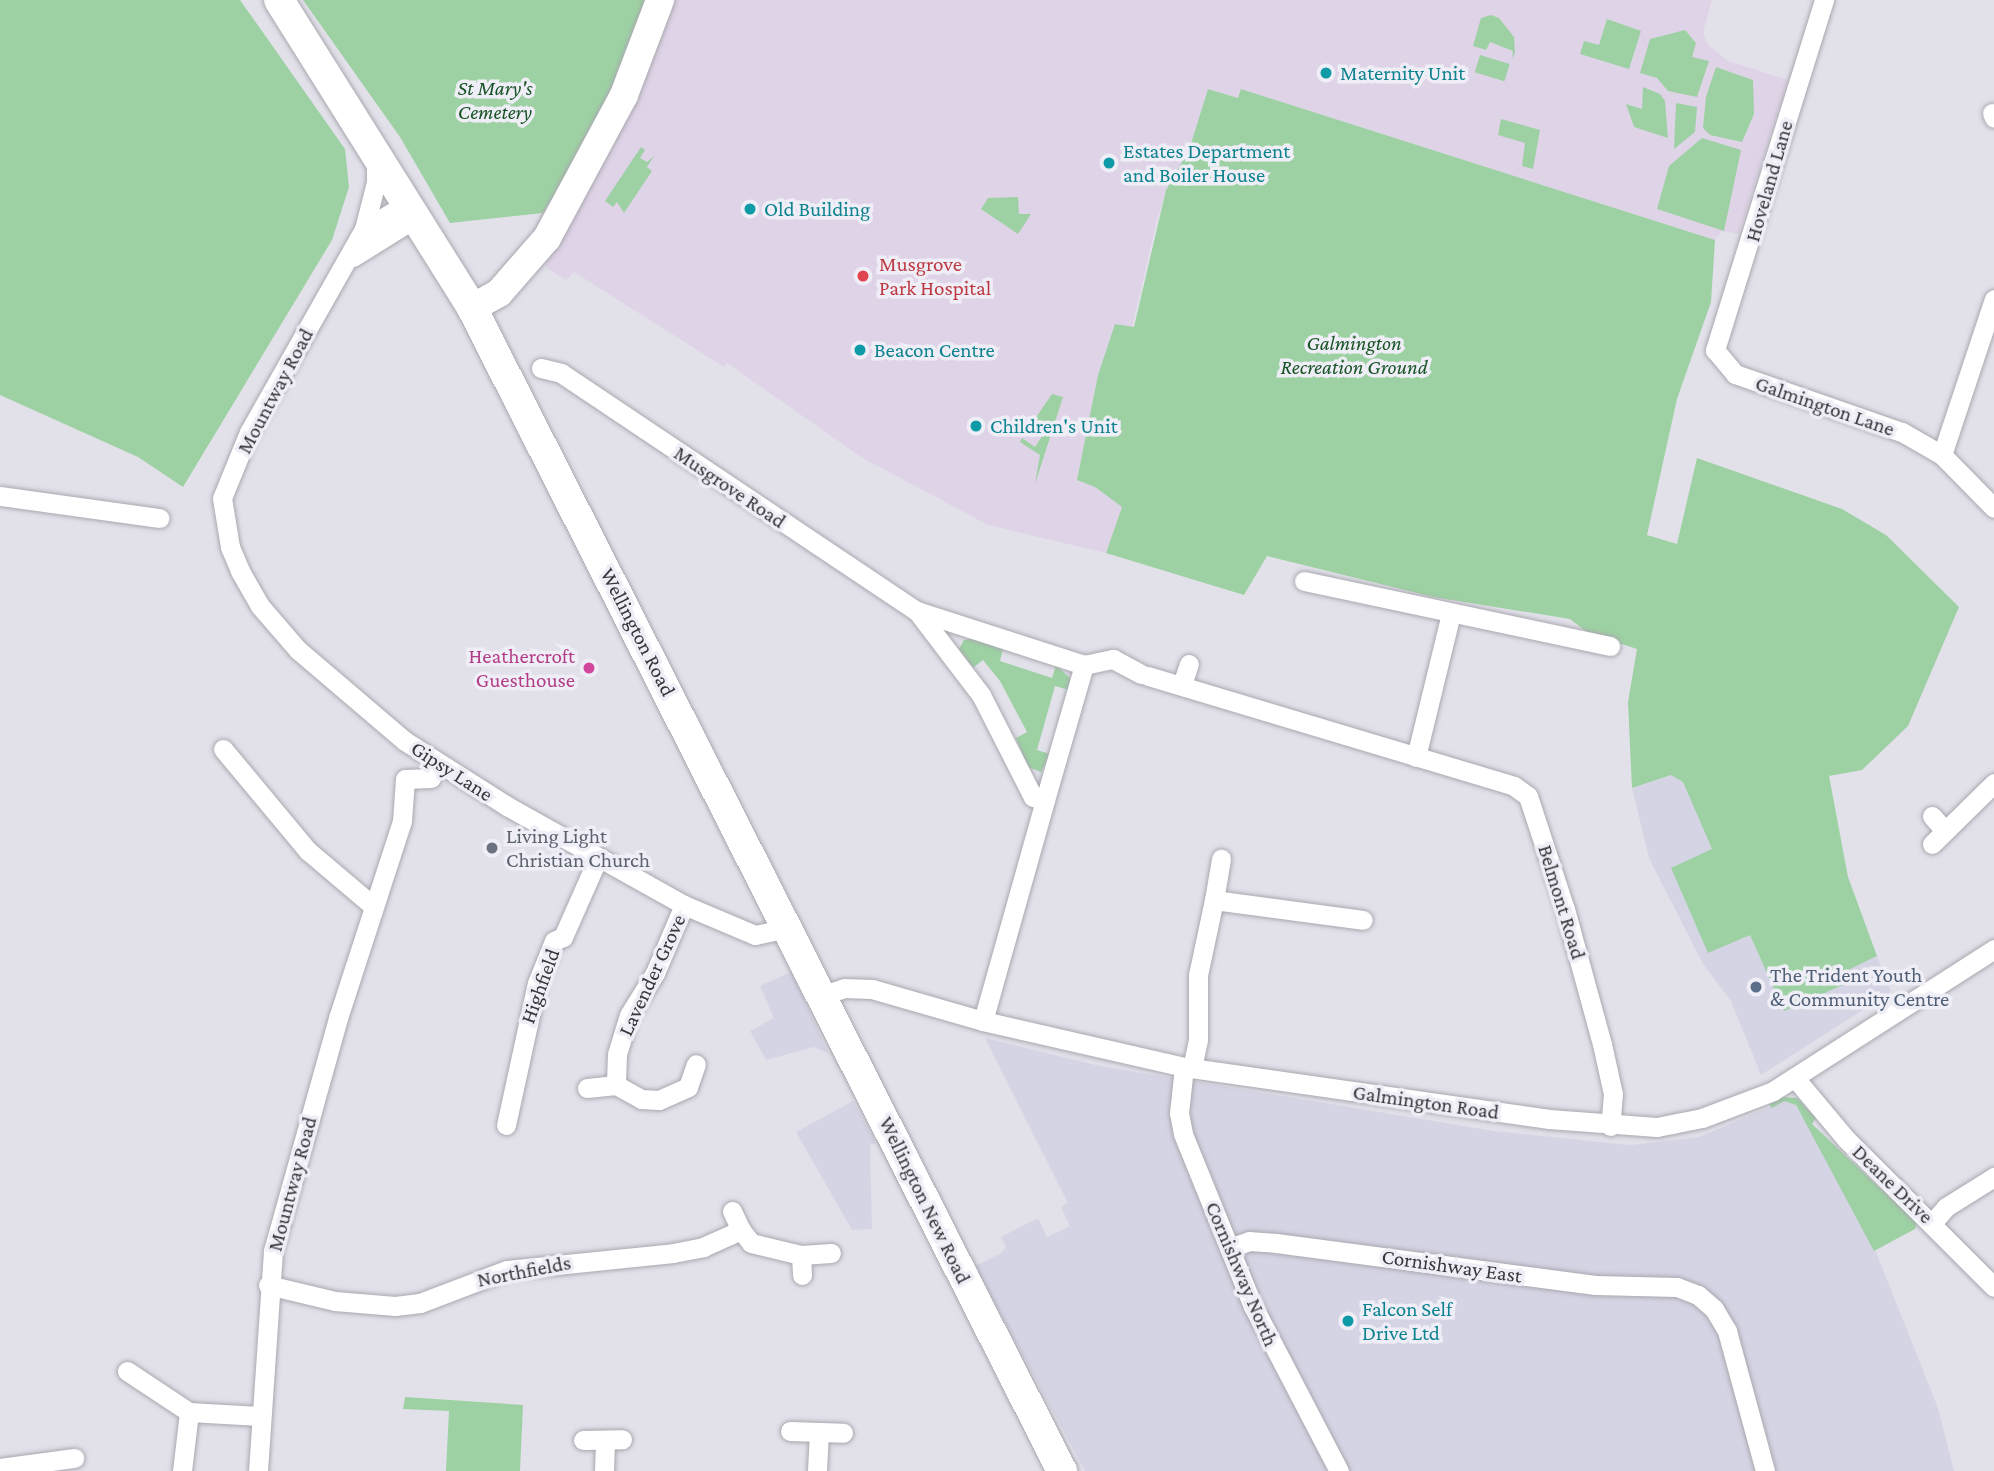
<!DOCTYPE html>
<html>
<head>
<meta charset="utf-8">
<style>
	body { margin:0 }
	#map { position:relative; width:1994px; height:1471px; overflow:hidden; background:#e2e1ea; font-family:"Crimson Pro",serif }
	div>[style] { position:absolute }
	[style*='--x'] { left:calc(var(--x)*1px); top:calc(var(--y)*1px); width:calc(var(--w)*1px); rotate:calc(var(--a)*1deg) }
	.built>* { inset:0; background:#d5d4e4 }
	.medical>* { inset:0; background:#dfd3e7 }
	.green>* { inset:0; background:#9dd1a3; transform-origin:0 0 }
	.roads { filter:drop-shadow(0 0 2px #a9a8b0) drop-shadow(0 0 2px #a9a8b0) }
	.street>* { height:19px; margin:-9.5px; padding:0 9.5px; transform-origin:9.5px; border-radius:9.5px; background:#fff }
	.secondary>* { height:28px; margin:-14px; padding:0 14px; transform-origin:14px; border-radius:14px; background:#fff }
	.primary>* { height:30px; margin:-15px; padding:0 15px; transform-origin:15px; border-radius:15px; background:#fff }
	.dots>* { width:19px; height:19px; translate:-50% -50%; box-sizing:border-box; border:4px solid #efeef7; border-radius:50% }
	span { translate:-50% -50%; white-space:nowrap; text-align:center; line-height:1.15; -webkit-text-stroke:7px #efeef7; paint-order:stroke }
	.culture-label { font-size:21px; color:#0d838f }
	.left { translate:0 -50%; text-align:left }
	.park-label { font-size:21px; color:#185425; font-style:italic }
	.street-label { font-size:21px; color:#363539 }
	.health-label { font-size:21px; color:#be3a42 }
	.hotel-label { font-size:21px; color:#b23c85 }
	.right { translate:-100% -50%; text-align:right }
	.worship-label { font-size:21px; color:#5b616d }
	.service-label { font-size:21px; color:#4e5e75 }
</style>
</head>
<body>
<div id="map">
	<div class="built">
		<i style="clip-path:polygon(1671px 775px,1683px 782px,1784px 1010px,1845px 984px,1839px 974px,1877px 956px,1891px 992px,1761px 1075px,1731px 1001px,1703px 964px,1649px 858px,1632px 788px)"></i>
		<i style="clip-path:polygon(791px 972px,829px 1054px,814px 1047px,766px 1060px,750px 1031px,774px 1018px,760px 986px)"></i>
		<i style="clip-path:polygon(985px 1038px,1100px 1066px,1494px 1131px,1630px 1145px,1699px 1137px,1784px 1101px,1796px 1105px,1872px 1242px,1938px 1408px,1954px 1471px,1085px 1471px,975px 1266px,1001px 1253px,1006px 1247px,1001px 1237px,1038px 1218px,1047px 1237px,1070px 1226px,1061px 1207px,1068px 1203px)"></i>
		<i style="clip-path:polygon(853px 1101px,876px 1143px,870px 1145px,872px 1229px,852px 1230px,796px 1132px)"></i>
	</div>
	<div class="medical">
		<i style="clip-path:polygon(645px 0,1712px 0,1703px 32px,1708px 45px,1728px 61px,1788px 80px,1739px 234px,1722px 231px,1715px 240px,1241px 89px,1239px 98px,1208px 89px,1189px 150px,1166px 190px,1156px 224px,1095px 487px,1122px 507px,1106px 553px,988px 525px,861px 457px,727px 363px,724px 367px,574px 272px,566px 280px,547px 268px,532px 233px,625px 61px)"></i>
	</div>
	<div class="green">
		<i style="clip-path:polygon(0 0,240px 0,345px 149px,349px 187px,332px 240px,183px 487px,138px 457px,0 395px)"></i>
		<i style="clip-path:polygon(303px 0,645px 0,625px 61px,574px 165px,543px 213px,450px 223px,400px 137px)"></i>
		<i style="clip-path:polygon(1491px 15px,1499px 18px,1514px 37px,1515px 52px,1512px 59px,1513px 51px,1490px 42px,1486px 50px,1473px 46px,1481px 18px)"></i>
		<i style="clip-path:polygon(1607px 19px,1641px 31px,1629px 69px,1580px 54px,1584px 41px,1599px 45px)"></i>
		<i style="clip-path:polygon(1685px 30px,1696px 43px,1692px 57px,1709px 61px,1697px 97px,1668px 91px,1657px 78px,1640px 73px,1650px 39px)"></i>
		<i style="left:1480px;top:55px;width:31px;height:18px;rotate:17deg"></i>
		<i style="clip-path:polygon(1716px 67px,1753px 80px,1754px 114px,1742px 142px,1710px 135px,1703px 128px,1706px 97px)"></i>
		<i style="clip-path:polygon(1643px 87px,1660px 94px,1665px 101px,1668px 138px,1634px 127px,1626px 104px,1642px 109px)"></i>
		<i style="clip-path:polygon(1208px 89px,1238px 98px,1241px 89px,1715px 240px,1711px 302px,1677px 399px,1647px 535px,1677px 544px,1697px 458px,1842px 509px,1886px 535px,1959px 607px,1908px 726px,1862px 770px,1829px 776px,1848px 877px,1877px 956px,1840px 974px,1845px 984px,1784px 1011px,1750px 935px,1708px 953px,1671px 868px,1712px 849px,1683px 782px,1671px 775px,1632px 788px,1628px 702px,1637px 649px,1588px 633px,1570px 619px,1433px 597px,1267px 556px,1244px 595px,1106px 553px,1122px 507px,1095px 487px,1077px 480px,1098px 375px,1115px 324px,1134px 327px,1166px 190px,1189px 150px)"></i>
		<i style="clip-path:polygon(1676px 103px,1697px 107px,1695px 132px,1674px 149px)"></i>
		<i style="clip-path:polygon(1501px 119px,1540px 130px,1533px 169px,1522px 166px,1525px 143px,1498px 135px)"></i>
		<i style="clip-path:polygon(1702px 138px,1741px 150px,1724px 231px,1657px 209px,1669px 166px)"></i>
		<i style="clip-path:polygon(641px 147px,645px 150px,640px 158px,647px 162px,654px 156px,647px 167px,652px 171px,624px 213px,617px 202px,613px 207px,605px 201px)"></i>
		<i style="clip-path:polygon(1018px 197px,1019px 214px,1031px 214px,1018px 234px,981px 209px,988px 198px)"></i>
		<i style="clip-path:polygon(1052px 394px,1063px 397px,1035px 484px,1040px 455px,1020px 442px,1022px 438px,1035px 447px,1046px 430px,1033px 422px)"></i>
		<i style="clip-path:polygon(974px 638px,1003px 648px,1000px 661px,1052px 678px,1056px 665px,1070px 678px,1069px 690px,1055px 686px,1037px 750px,1050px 754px,1041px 772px,1028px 767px,1016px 738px,1027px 732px,1000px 681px,983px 660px,973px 668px,959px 649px,964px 640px)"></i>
		<i style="clip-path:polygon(1783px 1097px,1797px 1098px,1816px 1118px,1812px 1124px,1917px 1223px,1915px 1229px,1874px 1251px,1796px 1105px,1784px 1101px,1772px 1108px,1769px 1104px)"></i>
		<i style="clip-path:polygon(405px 1397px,523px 1405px,520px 1471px,446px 1471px,449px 1411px,403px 1409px)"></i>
	</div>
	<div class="roads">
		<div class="street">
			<i style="--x:1824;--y:0;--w:367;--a:107.3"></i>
			<i style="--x:1715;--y:350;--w:31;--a:50"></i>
			<i style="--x:1735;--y:374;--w:177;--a:19.2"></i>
			<i style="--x:1902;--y:432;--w:46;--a:29.9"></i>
			<i style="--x:1942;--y:455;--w:74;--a:45.5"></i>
			<i style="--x:1992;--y:113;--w:5;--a:68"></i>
			<i style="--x:376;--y:157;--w:25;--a:90"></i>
			<i style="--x:376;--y:182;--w:49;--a:104.3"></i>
			<i style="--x:364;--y:229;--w:233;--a:119.5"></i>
			<i style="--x:249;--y:432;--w:71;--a:112.2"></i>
			<i style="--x:222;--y:498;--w:50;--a:80.7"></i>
			<i style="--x:230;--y:547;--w:26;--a:67"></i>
			<i style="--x:240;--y:571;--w:40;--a:60.3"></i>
			<i style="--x:260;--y:606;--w:58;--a:49.2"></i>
			<i style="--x:298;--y:650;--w:140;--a:40.4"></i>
			<i style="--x:405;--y:741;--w:121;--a:32.5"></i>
			<i style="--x:507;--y:806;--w:203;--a:29.2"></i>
			<i style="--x:684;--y:905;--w:77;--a:22.9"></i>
			<i style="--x:755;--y:935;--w:35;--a:-12"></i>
			<i style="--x:364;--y:229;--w:51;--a:-30.6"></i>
			<i style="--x:353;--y:257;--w:75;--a:-32"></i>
			<i style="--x:541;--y:368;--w:21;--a:14"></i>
			<i style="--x:561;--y:373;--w:428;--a:33.8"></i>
			<i style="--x:917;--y:611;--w:106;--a:52.7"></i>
			<i style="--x:981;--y:695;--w:114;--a:63"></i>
			<i style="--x:1033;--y:797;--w:12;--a:14"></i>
			<i style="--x:1045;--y:800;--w:141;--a:-73.9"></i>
			<i style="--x:1084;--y:665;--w:30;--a:-12"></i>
			<i style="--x:1113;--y:659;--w:32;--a:28"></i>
			<i style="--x:1942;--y:455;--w:164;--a:-71.6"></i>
			<i style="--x:0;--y:496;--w:161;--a:7.9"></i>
			<i style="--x:1304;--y:581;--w:313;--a:12"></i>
			<i style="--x:917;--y:611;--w:176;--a:17.9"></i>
			<i style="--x:1148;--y:676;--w:382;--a:16.7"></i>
			<i style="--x:1514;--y:786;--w:17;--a:36"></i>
			<i style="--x:1528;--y:796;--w:119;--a:71.9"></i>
			<i style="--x:1565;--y:909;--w:140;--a:74.7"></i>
			<i style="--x:1602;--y:1044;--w:51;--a:77.6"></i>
			<i style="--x:1613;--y:1094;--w:32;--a:95"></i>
			<i style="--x:1182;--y:685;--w:22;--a:-72"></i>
			<i style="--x:223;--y:749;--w:133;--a:50.2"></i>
			<i style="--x:308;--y:851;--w:85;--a:40.2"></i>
			<i style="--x:1416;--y:757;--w:148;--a:-76.3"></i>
			<i style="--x:1932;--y:816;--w:20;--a:49"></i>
			<i style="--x:1932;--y:844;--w:87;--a:-44.5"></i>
			<i style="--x:1214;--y:900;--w:42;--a:-80.3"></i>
			<i style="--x:684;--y:905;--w:74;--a:113.1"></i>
			<i style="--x:655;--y:973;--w:49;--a:121.8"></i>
			<i style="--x:629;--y:1015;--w:41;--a:107.1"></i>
			<i style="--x:617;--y:1054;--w:31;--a:92"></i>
			<i style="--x:616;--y:1085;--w:29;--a:29"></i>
			<i style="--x:641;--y:1099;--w:18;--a:3"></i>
			<i style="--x:659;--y:1100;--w:32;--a:-24"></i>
			<i style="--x:688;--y:1087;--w:24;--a:-71"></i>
			<i style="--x:823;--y:995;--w:22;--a:-18"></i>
			<i style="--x:844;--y:988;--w:28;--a:2"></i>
			<i style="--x:872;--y:989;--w:116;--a:16.1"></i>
			<i style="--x:983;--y:1021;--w:206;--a:12.9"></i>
			<i style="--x:1184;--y:1067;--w:369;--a:8.1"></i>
			<i style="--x:1549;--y:1119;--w:108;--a:4.2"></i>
			<i style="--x:1657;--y:1127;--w:46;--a:-11.3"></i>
			<i style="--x:1702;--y:1118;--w:76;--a:-20.8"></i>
			<i style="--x:1773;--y:1091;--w:263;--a:-32.7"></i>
			<i style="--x:983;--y:1021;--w:230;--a:-74.3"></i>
			<i style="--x:1184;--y:1067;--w:46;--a:96.2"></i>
			<i style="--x:1179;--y:1113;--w:21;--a:79"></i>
			<i style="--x:1183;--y:1134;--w:186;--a:67.9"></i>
			<i style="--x:1253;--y:1306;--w:186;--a:62.5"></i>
			<i style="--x:1192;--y:1068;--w:30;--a:-78"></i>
			<i style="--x:1198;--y:1039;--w:64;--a:-90"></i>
			<i style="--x:1198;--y:975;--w:77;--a:-78"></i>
			<i style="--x:1214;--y:900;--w:150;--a:7.6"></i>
			<i style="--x:1795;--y:1078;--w:80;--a:50.1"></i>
			<i style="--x:1846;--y:1139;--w:209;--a:45"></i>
			<i style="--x:587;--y:1088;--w:29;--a:-6"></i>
			<i style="--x:506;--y:1125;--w:145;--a:-77.7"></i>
			<i style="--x:537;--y:983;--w:45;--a:-68"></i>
			<i style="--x:554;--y:941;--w:10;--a:-24"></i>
			<i style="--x:563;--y:937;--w:86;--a:-66.1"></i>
			<i style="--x:732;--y:1211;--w:21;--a:65"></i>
			<i style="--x:1933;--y:1222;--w:20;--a:-49"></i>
			<i style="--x:1946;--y:1207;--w:57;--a:-32"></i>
			<i style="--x:1229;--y:1248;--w:21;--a:-19"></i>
			<i style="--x:1249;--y:1241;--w:27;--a:4"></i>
			<i style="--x:1276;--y:1243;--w:322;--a:7.5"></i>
			<i style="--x:1595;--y:1285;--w:82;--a:1.4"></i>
			<i style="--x:1677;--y:1287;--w:22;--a:21"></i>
			<i style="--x:1698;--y:1295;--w:21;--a:41"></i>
			<i style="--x:1714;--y:1309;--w:26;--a:59"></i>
			<i style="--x:1727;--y:1331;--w:145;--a:74.8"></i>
			<i style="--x:801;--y:1255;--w:20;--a:87"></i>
			<i style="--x:268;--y:1285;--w:69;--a:13.4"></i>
			<i style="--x:335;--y:1301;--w:60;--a:4.8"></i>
			<i style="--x:395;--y:1306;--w:25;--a:-7"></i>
			<i style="--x:420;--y:1303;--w:93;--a:-20.8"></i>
			<i style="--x:507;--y:1270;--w:167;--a:-5.8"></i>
			<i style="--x:673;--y:1253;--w:31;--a:-11"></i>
			<i style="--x:703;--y:1247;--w:42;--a:-24.1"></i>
			<i style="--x:741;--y:1230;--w:16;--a:52"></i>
			<i style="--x:751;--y:1243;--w:51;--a:13.5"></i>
			<i style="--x:801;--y:1255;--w:30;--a:-4"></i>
			<i style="--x:127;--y:1371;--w:74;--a:33.5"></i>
			<i style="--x:189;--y:1412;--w:71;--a:3.2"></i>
			<i style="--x:790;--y:1431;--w:29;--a:2"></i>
			<i style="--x:819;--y:1432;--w:39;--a:93"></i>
			<i style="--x:819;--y:1432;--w:24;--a:2"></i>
			<i style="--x:583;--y:1440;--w:39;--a:-1"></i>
			<i style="--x:0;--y:1468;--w:75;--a:-7.7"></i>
			<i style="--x:182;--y:1471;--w:59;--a:-83.2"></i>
			<i style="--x:258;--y:1471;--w:221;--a:-86.1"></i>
			<i style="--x:273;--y:1251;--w:242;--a:-74.4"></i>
			<i style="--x:338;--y:1018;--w:207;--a:-72"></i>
			<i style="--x:402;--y:821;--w:42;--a:-85.9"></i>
			<i style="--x:405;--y:779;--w:26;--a:-2"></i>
			<i style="--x:604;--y:1471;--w:31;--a:-88"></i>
		</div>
		<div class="secondary">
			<i style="--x:472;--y:308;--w:31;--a:-29"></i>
			<i style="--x:499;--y:293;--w:73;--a:-48.9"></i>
			<i style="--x:547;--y:238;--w:162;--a:-61.7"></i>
			<i style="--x:624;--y:95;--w:102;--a:-69.2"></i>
		</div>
		<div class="primary">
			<i style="--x:279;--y:0;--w:363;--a:57.9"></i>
			<i style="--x:472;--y:308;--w:1304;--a:63.1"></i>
		</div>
	</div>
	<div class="dots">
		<i style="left:1326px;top:73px;background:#0f9aa8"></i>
		<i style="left:1109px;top:163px;background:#0f9aa8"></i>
		<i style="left:750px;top:209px;background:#0f9aa8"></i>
		<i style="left:863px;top:276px;background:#e0444e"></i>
		<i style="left:860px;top:350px;background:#0f9aa8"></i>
		<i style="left:976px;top:426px;background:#0f9aa8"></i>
		<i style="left:589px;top:668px;background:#d1479c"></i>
		<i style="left:492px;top:848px;background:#6b7280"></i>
		<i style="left:1756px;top:987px;background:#5c6f8a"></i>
		<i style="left:1348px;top:1321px;background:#0f9aa8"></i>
	</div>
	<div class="culture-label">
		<span class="left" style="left:1340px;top:73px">Maternity Unit</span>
		<span class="left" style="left:1123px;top:163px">Estates Department<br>and Boiler House</span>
		<span class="left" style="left:764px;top:209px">Old Building</span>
		<span class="left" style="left:874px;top:350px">Beacon Centre</span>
		<span class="left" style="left:990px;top:426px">Children's Unit</span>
		<span class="left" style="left:1362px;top:1321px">Falcon Self<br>Drive Ltd</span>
	</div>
	<div class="park-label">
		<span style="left:495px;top:100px">St Mary's<br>Cemetery</span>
		<span style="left:1354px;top:355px">Galmington<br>Recreation Ground</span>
	</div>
	<div class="street-label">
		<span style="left:1769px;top:181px;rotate:-74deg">Hoveland Lane</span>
		<span style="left:275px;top:391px;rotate:-62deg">Mountway Road</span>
		<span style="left:1825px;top:406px;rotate:19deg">Galmington Lane</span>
		<span style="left:730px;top:487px;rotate:34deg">Musgrove Road</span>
		<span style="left:638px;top:632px;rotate:63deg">Wellington Road</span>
		<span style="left:452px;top:771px;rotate:33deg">Gipsy Lane</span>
		<span style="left:1562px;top:902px;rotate:73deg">Belmont Road</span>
		<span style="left:652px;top:975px;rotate:-65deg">Lavender Grove</span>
		<span style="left:540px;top:986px;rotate:-70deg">Highfield</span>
		<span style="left:1426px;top:1102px;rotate:8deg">Galmington Road</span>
		<span style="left:292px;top:1184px;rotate:-75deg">Mountway Road</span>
		<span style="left:1893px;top:1184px;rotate:44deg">Deane Drive</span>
		<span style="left:925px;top:1200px;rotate:64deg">Wellington New Road</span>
		<span style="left:1452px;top:1266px;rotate:8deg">Cornishway East</span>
		<span style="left:524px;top:1271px;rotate:-11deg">Northfields</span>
		<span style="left:1242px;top:1274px;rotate:67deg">Cornishway North</span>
	</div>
	<div class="health-label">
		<span class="left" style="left:879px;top:276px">Musgrove<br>Park Hospital</span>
	</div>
	<div class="hotel-label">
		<span class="right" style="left:575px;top:668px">Heathercroft<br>Guesthouse</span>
	</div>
	<div class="worship-label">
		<span class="left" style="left:506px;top:848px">Living Light<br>Christian Church</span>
	</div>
	<div class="service-label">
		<span class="left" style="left:1770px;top:987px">The Trident Youth<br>&amp; Community Centre</span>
	</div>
</div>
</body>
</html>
